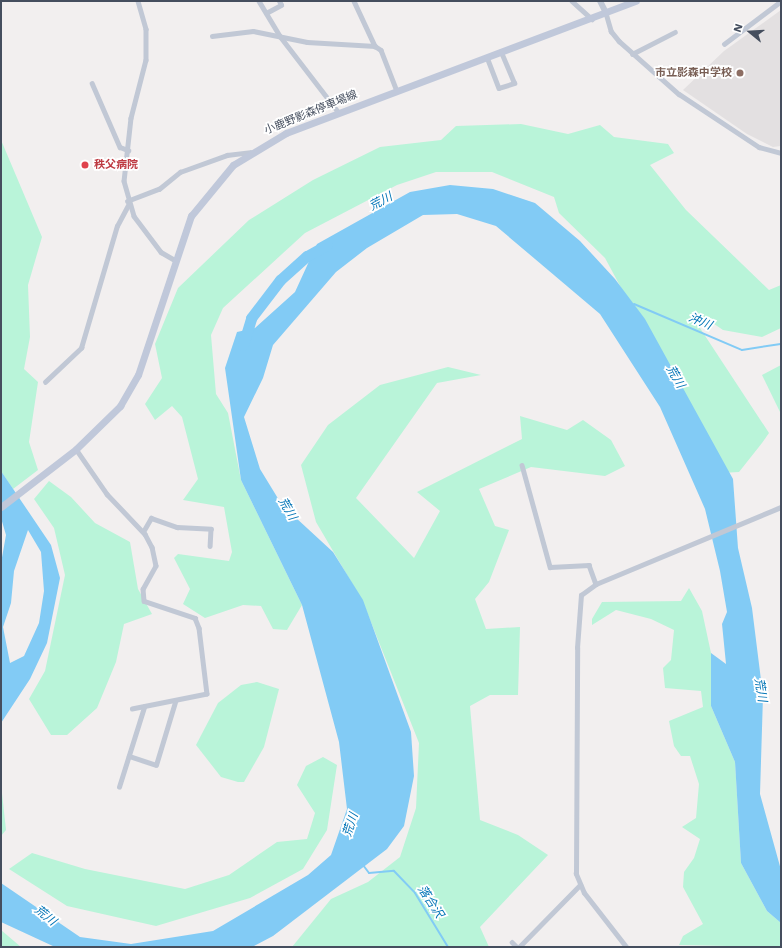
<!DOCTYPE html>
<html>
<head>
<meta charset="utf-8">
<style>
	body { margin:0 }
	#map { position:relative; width:782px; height:948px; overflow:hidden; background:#f2efef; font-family:"Work Sans","Noto Sans JP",sans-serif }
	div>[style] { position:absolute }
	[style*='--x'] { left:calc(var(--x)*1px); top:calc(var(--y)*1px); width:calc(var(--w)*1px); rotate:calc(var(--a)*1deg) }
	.education>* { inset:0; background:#e3e0e1 }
	.green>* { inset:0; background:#b9f4d9 }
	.water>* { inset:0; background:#82cbf5 }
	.stream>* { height:2px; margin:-1px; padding:0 1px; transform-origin:1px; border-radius:1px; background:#82cbf5 }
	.river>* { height:11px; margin:-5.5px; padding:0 5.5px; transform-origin:5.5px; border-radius:5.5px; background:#82cbf5 }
	.minor>* { height:4.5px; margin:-2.25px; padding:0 2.25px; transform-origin:2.25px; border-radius:2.25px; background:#c1c8d5 }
	.tertiary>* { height:6px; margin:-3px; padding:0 3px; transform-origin:3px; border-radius:3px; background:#c1c8d5 }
	.secondary>* { height:7px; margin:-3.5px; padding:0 3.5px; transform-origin:3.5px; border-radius:3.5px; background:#c0c8da }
	.dots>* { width:11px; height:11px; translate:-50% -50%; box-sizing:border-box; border:2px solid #fff; border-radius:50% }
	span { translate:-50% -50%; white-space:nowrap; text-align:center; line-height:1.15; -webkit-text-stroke:3.5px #fff; paint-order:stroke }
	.education-label { font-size:11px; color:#785e54; font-weight:700 }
	.right { translate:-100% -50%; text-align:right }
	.street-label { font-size:11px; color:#454e5e }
	.health-label { font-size:11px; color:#be3a42; font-weight:700 }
	.left { translate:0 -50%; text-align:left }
	.water-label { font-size:12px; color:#0074b6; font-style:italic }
	.frame { position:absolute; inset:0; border:2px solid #454e5e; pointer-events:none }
	.north { position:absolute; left:730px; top:12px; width:40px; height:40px; -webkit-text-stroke:3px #fff; paint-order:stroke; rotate:288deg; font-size:11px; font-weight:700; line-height:16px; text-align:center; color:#454e5e }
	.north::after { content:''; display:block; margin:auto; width:14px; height:18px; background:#454e5e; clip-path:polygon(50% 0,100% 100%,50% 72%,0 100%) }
</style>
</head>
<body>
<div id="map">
	<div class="education">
		<i style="clip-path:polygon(781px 10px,781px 146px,773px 147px,747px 134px,683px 90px,724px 51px)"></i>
	</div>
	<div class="green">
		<i style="clip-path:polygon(521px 124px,568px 134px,600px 125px,614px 137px,668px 144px,674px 153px,650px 165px,686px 210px,769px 290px,781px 285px,781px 328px,762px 337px,723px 330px,698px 313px,696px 322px,769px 433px,762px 443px,739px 472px,721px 473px,605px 258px,559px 213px,554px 197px,492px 172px,436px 172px,397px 185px,305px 233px,223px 308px,211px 335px,216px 394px,228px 413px,241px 480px,302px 605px,287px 630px,273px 629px,261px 606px,243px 605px,205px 618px,183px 604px,190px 589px,174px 558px,178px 554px,229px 561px,232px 552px,224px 507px,183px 500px,198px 479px,182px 417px,172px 406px,155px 420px,145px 404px,162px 378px,155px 344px,178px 288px,249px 220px,313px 180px,380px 147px,441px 140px,456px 126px)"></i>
		<i style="clip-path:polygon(1px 140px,42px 237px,28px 285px,30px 337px,24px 369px,38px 382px,29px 442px,38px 470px,13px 489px,1px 471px)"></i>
		<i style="clip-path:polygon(781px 365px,781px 414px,762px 375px)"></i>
		<i style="clip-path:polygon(448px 367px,481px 375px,437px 383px,356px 498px,414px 558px,440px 511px,417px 492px,522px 439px,520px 416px,567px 430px,583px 420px,611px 440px,625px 466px,605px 476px,531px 467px,479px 489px,495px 526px,509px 530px,489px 582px,475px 599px,486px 629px,520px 627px,518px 695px,490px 695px,470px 706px,480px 820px,518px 835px,548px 855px,480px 927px,489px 947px,292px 947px,331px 899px,368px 882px,400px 857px,416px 808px,419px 743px,363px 602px,316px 522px,301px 465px,328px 425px,380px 385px)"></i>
		<i style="clip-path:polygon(49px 481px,71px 497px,95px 523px,130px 542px,138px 589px,152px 614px,124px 624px,116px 662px,97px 708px,67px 735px,51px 735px,29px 699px,45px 671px,65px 575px,54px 528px,34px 499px)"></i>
		<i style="clip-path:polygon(689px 588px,702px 611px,711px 653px,711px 706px,735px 762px,741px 863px,767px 911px,781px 923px,781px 947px,679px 945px,683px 936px,703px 924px,683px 887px,684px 872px,694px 858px,700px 839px,682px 827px,696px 818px,699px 784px,690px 756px,681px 756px,674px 746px,669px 721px,703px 707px,701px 691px,665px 688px,663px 668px,671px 660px,674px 630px,651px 619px,616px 610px,592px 625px,592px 619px,602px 602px,681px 601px)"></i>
		<i style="clip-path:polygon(257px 682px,279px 689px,264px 747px,244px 782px,238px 782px,221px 777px,196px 745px,218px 703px,241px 685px)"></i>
		<i style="clip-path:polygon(323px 757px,337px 765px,327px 830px,303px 869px,250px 898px,156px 926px,67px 906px,9px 869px,32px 853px,85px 869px,185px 889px,229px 875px,277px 842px,307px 839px,315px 813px,297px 785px,306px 766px)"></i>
		<i style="clip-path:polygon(1px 784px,6px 830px,1px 836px)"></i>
		<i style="clip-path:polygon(1px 930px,21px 947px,1px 947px)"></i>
	</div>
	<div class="water">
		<i style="clip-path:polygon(450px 185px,493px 189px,535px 203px,580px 241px,615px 279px,645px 319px,733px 479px,738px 548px,752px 608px,763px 696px,760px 794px,781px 870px,781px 923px,767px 911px,741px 863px,735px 762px,711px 706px,711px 653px,726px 664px,722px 624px,727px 612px,720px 571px,705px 509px,660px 407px,600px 314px,496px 226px,457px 214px,423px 215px,367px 248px,336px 272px,273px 345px,263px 378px,244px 417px,260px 469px,282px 505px,333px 552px,363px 600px,411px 732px,414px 776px,404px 826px,387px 849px,273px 936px,252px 947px,55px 947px,1px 922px,1px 883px,80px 937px,131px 944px,213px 931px,308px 875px,331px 855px,347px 809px,339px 742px,302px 605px,241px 480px,225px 368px,237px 332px,255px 328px,295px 292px,317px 244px,410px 192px)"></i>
		<i style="clip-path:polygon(evenodd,1px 471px,51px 545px,60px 578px,47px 643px,30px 679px,1px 723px,1px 563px,6px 535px,1px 518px,1px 471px,28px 530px,41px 552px,44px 591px,39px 623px,24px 656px,10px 663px,3px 627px,11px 603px,14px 571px,28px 530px)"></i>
	</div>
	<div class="stream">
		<i style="--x:634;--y:304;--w:117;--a:23.1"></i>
		<i style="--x:742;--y:350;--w:39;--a:-9"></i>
		<i style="--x:363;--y:865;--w:10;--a:53"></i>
		<i style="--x:369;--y:873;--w:25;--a:-5"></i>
		<i style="--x:394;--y:871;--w:30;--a:46"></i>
		<i style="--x:415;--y:893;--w:63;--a:58.6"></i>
	</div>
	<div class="river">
		<i style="--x:243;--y:345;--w:28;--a:-73"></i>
		<i style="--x:251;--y:318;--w:48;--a:-52.7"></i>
		<i style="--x:280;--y:280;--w:36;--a:-42"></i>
		<i style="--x:307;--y:256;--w:23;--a:-29"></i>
	</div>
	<div class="minor">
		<i style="--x:138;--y:1;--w:29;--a:74"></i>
		<i style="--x:146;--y:29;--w:31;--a:90"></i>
		<i style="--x:146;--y:60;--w:60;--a:104.5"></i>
		<i style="--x:131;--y:118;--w:63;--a:96.3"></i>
		<i style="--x:124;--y:181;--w:36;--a:74"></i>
		<i style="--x:134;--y:216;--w:45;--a:53.1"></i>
		<i style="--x:161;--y:252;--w:16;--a:30"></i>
		<i style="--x:259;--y:1;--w:41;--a:59"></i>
		<i style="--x:280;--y:36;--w:97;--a:52.5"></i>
		<i style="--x:354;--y:1;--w:50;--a:65"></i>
		<i style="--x:572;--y:1;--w:27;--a:42"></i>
		<i style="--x:266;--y:13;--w:17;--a:-28"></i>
		<i style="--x:281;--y:5;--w:4;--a:-117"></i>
		<i style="--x:606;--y:13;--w:19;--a:74"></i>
		<i style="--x:611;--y:31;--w:13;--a:51"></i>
		<i style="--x:619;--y:41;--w:80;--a:41.5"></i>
		<i style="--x:679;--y:94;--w:96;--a:33.5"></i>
		<i style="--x:759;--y:147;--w:23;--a:15"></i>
		<i style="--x:212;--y:36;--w:41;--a:-7"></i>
		<i style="--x:253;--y:31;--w:55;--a:11.5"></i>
		<i style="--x:307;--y:42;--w:68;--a:3.4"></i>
		<i style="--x:375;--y:46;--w:7;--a:34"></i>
		<i style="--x:381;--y:50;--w:44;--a:68.7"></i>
		<i style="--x:724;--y:44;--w:71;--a:-37"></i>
		<i style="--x:632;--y:54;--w:48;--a:-27.1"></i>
		<i style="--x:487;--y:57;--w:33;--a:69"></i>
		<i style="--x:499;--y:88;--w:16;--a:-18"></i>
		<i style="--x:514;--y:83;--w:34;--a:-113"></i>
		<i style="--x:92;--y:83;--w:70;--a:66.4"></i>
		<i style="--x:120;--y:147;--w:9;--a:21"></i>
		<i style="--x:127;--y:201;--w:34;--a:-21"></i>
		<i style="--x:159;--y:189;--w:27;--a:-39"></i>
		<i style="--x:180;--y:172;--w:50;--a:-19.9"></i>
		<i style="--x:227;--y:155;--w:23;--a:-7"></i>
		<i style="--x:45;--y:382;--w:50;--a:-43.4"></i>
		<i style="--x:81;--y:348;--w:127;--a:-73.6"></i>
		<i style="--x:117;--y:226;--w:24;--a:-62"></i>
		<i style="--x:76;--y:449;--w:55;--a:55.4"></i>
		<i style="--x:107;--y:494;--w:55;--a:46.5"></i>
		<i style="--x:145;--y:534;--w:15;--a:62"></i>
		<i style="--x:152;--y:547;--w:19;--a:78"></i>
		<i style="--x:156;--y:566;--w:26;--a:119"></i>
		<i style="--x:143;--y:589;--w:12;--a:85"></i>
		<i style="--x:144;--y:601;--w:54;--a:18.4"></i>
		<i style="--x:195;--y:618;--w:11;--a:68"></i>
		<i style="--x:199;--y:628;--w:66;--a:83.1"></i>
		<i style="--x:207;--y:694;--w:76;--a:168.7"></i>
		<i style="--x:522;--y:465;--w:106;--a:74.6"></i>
		<i style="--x:550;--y:567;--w:39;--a:-3"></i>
		<i style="--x:589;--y:565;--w:20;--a:70"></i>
		<i style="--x:143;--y:532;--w:16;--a:-60"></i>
		<i style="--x:151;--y:518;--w:28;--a:19"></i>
		<i style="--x:177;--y:527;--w:34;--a:3"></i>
		<i style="--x:211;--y:529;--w:17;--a:93"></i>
		<i style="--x:129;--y:756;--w:28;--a:18"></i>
		<i style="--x:156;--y:765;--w:66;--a:-73.2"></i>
		<i style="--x:119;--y:787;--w:84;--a:-72.6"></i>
		<i style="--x:512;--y:942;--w:7;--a:45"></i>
		<i style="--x:519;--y:947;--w:87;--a:-45.5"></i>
		<i style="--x:626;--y:947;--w:68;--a:-127.9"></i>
		<i style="--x:584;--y:893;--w:21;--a:-113"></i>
		<i style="--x:576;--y:874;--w:226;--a:-89.7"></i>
		<i style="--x:577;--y:648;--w:53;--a:-85.7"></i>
		<i style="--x:581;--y:595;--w:19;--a:-36"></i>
		<i style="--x:596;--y:584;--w:200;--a:-22.6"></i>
	</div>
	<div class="tertiary">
		<i style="--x:600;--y:1;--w:13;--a:63"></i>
	</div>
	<div class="secondary">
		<i style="--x:1;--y:507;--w:95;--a:-37.7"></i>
		<i style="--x:76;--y:449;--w:62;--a:-44.3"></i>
		<i style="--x:120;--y:406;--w:36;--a:-60"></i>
		<i style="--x:138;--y:375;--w:168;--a:-71.6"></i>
		<i style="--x:191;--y:216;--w:66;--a:-50.5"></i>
		<i style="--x:233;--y:165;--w:62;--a:-31.1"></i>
		<i style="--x:286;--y:133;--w:374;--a:-20.7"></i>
	</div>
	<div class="dots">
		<i style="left:740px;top:73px;background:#8d6e63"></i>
		<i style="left:85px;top:165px;background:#e0444e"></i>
	</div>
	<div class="education-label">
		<span class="right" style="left:732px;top:73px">市立影森中学校</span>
	</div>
	<div class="street-label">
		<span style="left:311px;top:113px;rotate:-22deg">小鹿野影森停車場線</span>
	</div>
	<div class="health-label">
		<span class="left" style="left:94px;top:165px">秩父病院</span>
	</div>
	<div class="water-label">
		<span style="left:381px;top:202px;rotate:-28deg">荒川</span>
		<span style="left:700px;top:322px;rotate:23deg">沖川</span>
		<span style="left:675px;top:377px;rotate:60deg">荒川</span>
		<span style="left:287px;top:509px;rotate:60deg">荒川</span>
		<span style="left:760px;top:690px;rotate:81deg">荒川</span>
		<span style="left:351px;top:825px;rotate:-72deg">荒川</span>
		<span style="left:430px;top:902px;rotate:57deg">落合沢</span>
		<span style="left:45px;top:916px;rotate:38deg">荒川</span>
	</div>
	<div class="frame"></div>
	<div class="north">N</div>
</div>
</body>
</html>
